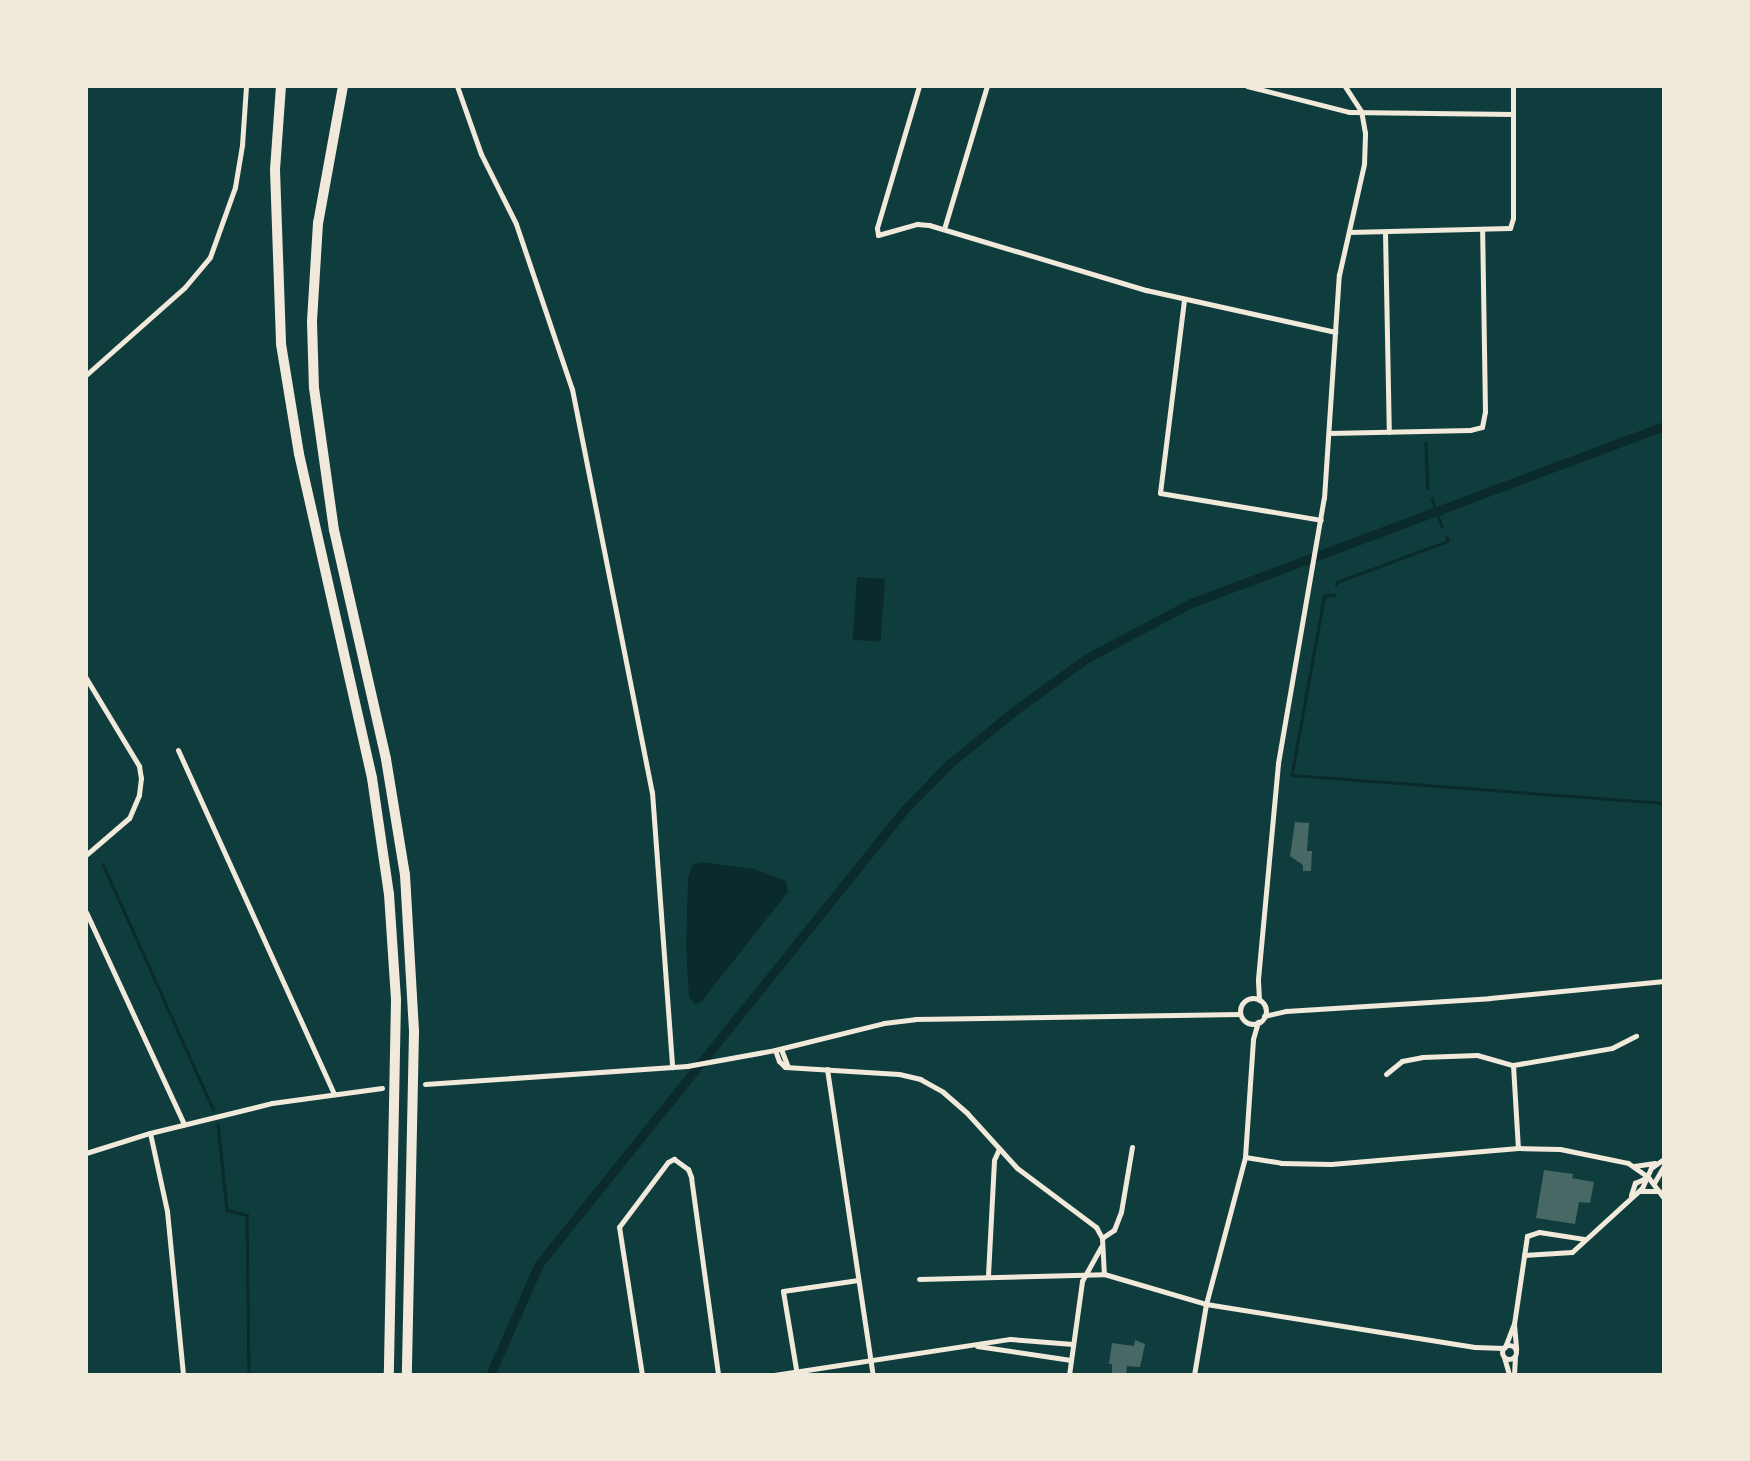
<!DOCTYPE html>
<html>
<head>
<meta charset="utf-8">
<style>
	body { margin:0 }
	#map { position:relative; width:1750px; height:1461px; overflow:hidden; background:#0f3d3e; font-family:Barlow,sans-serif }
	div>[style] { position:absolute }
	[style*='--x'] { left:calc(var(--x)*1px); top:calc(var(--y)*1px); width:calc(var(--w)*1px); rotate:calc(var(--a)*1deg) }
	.water>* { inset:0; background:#0a2a2b; transform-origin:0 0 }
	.stream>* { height:2.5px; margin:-1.25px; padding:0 1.25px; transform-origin:1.25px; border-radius:1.25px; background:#0a2a2b }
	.canal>* { height:9px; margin:-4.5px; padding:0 4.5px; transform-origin:4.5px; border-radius:4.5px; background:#0a2a2b }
	.building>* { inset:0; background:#486865 }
	.minor>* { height:5px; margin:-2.5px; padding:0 2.5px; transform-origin:2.5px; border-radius:2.5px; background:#f1e9da }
	.minor>.ring { margin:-2.5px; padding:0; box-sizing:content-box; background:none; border:5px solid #f1e9da; border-radius:50% }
	.motorway>* { height:10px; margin:-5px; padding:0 5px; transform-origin:5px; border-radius:5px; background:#f1e9da }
	span { translate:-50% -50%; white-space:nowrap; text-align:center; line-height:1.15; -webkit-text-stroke:7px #f1e9da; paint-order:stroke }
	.frame { position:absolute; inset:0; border:88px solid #f1e9da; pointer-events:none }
</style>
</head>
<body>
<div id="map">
	<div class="water">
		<i style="left:857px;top:577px;width:28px;height:63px;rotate:4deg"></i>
		<i style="clip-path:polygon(700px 862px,755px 869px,786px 881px,788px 892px,701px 1002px,695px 1004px,689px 997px,686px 946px,688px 880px,691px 866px)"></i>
	</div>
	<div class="stream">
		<i style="--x:1426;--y:443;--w:45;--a:87.5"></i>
		<i style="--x:1432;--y:499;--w:29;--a:70"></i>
		<i style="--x:1336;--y:585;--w:3;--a:-72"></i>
		<i style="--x:1337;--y:582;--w:118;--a:-20.3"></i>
		<i style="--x:1448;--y:541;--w:4;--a:-117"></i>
		<i style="--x:1335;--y:595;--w:10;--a:174"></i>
		<i style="--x:1325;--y:596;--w:3;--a:108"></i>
		<i style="--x:1324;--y:599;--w:179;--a:100.3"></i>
		<i style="--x:1292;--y:775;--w:373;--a:4.3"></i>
		<i style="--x:103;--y:864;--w:269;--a:65.8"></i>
		<i style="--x:218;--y:1124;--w:86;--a:84"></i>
		<i style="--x:227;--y:1210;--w:21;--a:14"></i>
		<i style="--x:247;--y:1215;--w:160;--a:89.3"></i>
	</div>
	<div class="canal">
		<i style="--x:490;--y:1375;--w:121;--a:-66.2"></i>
		<i style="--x:539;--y:1264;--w:584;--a:-51.19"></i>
		<i style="--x:905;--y:809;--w:63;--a:-45.6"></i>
		<i style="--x:949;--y:764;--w:84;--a:-39.2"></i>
		<i style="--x:1014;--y:711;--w:90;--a:-36"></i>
		<i style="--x:1087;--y:658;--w:118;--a:-27.9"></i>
		<i style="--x:1191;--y:603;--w:505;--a:-20.52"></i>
	</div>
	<div class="building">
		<i style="clip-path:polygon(1295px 822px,1309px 823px,1307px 851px,1312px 851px,1311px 871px,1303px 871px,1303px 865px,1290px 856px)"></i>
		<i style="clip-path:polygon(1544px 1170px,1573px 1174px,1572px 1178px,1594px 1182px,1590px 1203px,1579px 1202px,1575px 1224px,1536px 1218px)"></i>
		<i style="clip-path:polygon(1135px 1340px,1145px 1344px,1140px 1367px,1127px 1366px,1126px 1375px,1112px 1375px,1112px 1364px,1109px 1364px,1112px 1343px,1134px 1346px)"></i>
	</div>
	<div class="minor">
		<i style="--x:457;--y:86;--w:72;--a:70.6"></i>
		<i style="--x:481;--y:154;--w:78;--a:63.4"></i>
		<i style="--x:516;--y:224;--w:174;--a:71.3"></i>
		<i style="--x:572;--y:389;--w:411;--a:78.8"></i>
		<i style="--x:652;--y:792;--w:276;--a:85.8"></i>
		<i style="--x:919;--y:86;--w:148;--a:106.5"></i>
		<i style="--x:877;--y:228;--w:7;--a:82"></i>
		<i style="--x:878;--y:235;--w:41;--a:-15.8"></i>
		<i style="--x:917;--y:224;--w:12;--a:5"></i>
		<i style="--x:929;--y:225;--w:227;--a:16.7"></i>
		<i style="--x:1146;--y:290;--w:194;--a:12.5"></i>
		<i style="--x:1247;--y:86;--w:105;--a:14.3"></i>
		<i style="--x:1349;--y:112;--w:164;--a:0.7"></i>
		<i style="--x:944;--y:229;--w:149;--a:-73.3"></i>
		<i style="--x:1349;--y:232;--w:161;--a:-1.4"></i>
		<i style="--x:1510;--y:228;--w:10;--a:-73"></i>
		<i style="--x:1513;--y:218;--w:132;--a:-90"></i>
		<i style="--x:1385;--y:232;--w:200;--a:88.9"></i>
		<i style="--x:1184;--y:300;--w:194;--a:97.1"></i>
		<i style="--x:1160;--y:493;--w:163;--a:9.5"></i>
		<i style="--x:86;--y:375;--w:132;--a:-41.6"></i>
		<i style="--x:185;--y:287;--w:39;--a:-50"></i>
		<i style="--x:210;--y:257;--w:74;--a:-70.3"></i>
		<i style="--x:235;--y:187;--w:43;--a:-80.5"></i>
		<i style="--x:242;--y:145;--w:59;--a:-86.1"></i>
		<i style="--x:1329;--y:433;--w:141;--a:-1.2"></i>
		<i style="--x:1470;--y:430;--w:12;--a:-14"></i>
		<i style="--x:1482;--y:427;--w:15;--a:-79"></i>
		<i style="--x:1485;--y:412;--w:183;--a:-90.9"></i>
		<i style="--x:86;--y:678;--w:103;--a:58.9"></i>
		<i style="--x:139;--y:766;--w:12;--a:81"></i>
		<i style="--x:141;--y:778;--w:17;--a:97"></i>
		<i style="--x:139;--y:795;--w:25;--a:113"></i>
		<i style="--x:129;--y:818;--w:57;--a:139.3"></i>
		<i style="--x:178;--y:750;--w:378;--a:65.6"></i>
		<i style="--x:86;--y:912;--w:234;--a:65.2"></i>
		<i class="ring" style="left:1240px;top:998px;width:21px;height:21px"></i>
		<i style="--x:1259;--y:1000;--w:21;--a:-93"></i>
		<i style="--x:1258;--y:979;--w:217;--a:-84.7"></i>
		<i style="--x:1278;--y:763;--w:269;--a:-80.2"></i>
		<i style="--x:1324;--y:498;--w:224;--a:-86.2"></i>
		<i style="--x:1339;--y:275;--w:114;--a:-77.3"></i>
		<i style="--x:1364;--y:164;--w:31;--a:-88"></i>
		<i style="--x:1365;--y:133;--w:22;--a:-100"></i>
		<i style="--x:1361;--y:111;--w:30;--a:-123"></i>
		<i style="--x:1264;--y:1016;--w:23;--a:-13"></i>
		<i style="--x:1286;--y:1011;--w:204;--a:-3.6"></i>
		<i style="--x:1490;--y:998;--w:175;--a:-5.6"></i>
		<i style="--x:781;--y:1049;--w:19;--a:69"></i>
		<i style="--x:775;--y:1050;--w:12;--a:70"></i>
		<i style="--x:779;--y:1061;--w:8;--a:45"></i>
		<i style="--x:785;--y:1067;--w:114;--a:3.5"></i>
		<i style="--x:899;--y:1074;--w:22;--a:13"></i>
		<i style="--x:920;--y:1079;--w:26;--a:29"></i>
		<i style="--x:943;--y:1092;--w:32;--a:41"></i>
		<i style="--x:967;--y:1113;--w:74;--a:47.7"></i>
		<i style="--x:1017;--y:1168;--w:99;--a:36.8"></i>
		<i style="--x:1096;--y:1227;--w:13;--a:61"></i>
		<i style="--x:1102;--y:1238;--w:36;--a:87"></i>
		<i style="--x:1513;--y:1065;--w:100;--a:-9.7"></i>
		<i style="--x:1612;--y:1048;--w:27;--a:-27"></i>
		<i style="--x:827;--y:1069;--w:309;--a:81.5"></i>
		<i style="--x:1386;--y:1074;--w:21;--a:-39"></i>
		<i style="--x:1402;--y:1061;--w:20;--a:-11"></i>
		<i style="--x:1422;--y:1057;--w:55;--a:-2.1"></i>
		<i style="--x:1477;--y:1055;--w:37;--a:16"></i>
		<i style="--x:1513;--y:1065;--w:83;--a:86.6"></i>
		<i style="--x:425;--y:1084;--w:263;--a:-3.9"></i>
		<i style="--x:687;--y:1066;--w:89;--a:-10.3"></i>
		<i style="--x:775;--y:1050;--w:112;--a:-13.9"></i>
		<i style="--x:884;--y:1023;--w:31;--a:-7"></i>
		<i style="--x:915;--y:1019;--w:325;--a:-0.9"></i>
		<i style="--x:150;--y:1133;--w:80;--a:77.7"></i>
		<i style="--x:167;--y:1211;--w:165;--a:84.4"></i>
		<i style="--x:86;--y:1153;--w:67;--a:-17.4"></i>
		<i style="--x:150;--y:1133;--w:126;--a:-13.8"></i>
		<i style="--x:272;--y:1103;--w:111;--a:-7.8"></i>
		<i style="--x:1245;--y:1157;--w:36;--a:9"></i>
		<i style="--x:1281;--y:1163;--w:50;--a:1.1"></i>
		<i style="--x:1331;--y:1164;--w:188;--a:-4.9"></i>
		<i style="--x:1518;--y:1148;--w:42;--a:1.4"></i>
		<i style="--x:1560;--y:1149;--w:69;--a:11.6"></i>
		<i style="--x:1628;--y:1163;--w:24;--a:35"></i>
		<i style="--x:1648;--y:1177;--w:26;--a:53"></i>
		<i style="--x:1634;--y:1166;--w:21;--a:-8"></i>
		<i style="--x:1654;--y:1183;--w:20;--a:-60"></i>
		<i style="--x:1639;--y:1191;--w:20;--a:0"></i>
		<i style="--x:1631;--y:1195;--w:13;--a:-72"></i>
		<i style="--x:1635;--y:1183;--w:14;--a:-25"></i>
		<i style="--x:1102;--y:1238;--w:14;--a:-34"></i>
		<i style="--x:1114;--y:1230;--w:19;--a:-69"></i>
		<i style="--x:1121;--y:1212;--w:66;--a:-80.4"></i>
		<i style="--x:1524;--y:1255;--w:48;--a:-3.6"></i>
		<i style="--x:1572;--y:1252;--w:95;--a:-42.4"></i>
		<i style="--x:1642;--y:1188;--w:22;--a:-66"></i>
		<i style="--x:1651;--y:1168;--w:16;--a:-35"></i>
		<i style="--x:988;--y:1275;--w:115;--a:-87"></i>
		<i style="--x:994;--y:1160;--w:12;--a:-66"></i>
		<i style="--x:919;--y:1279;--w:185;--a:-1.5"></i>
		<i style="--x:1104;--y:1274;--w:106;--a:16.4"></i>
		<i style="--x:1206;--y:1304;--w:272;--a:9.1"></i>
		<i style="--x:1475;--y:1347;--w:29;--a:2"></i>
		<i style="--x:1514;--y:1324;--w:25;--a:85"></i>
		<i class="ring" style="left:1502px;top:1345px;width:9px;height:9px"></i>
		<i style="--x:977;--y:1346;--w:95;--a:8.5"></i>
		<i style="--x:1505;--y:1347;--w:25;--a:-69"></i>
		<i style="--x:1514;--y:1324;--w:89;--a:-81.6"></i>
		<i style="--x:1527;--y:1236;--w:13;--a:-18"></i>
		<i style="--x:1539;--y:1232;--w:47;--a:8.7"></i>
		<i style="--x:1504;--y:1357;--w:19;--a:74"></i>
		<i style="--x:642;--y:1375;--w:150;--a:-98.8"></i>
		<i style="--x:619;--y:1227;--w:81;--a:-53"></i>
		<i style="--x:668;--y:1162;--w:7;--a:-27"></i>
		<i style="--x:674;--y:1159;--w:17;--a:36"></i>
		<i style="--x:688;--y:1169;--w:9;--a:69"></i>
		<i style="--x:691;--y:1177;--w:200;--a:82.2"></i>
		<i style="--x:774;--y:1375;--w:239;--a:-8.7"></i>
		<i style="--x:1010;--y:1339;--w:63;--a:4.5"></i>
		<i style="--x:797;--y:1375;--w:85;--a:-99.5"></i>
		<i style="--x:783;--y:1291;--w:76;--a:-8.3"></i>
		<i style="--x:1069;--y:1375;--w:95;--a:-82.1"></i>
		<i style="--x:1082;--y:1281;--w:39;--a:-61"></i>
		<i style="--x:1194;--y:1375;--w:72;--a:-80.4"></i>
		<i style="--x:1206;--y:1304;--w:152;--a:-75.1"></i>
		<i style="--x:1245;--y:1157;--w:118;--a:-86.1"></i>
		<i style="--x:1253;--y:1039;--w:18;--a:-74"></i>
		<i style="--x:1514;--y:1375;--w:18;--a:-87"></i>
	</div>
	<div class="motorway">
		<i style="--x:281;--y:86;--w:84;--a:94.1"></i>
		<i style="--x:275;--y:170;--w:174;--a:88"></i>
		<i style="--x:281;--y:344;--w:111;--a:80.7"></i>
		<i style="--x:299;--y:454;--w:332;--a:77.3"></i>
		<i style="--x:372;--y:778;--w:117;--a:81.7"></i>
		<i style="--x:389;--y:894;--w:106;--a:86.2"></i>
		<i style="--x:396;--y:1000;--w:375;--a:91.1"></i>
		<i style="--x:343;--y:86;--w:139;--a:100.3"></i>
		<i style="--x:318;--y:223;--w:99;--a:93.5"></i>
		<i style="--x:312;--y:322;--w:66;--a:88.3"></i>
		<i style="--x:314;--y:388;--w:143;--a:82"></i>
		<i style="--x:334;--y:530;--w:235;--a:77.2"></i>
		<i style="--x:386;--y:759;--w:118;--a:80.7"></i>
		<i style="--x:405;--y:875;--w:157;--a:86.7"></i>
		<i style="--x:414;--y:1032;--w:343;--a:91.2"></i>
	</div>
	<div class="frame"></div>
</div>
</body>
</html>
